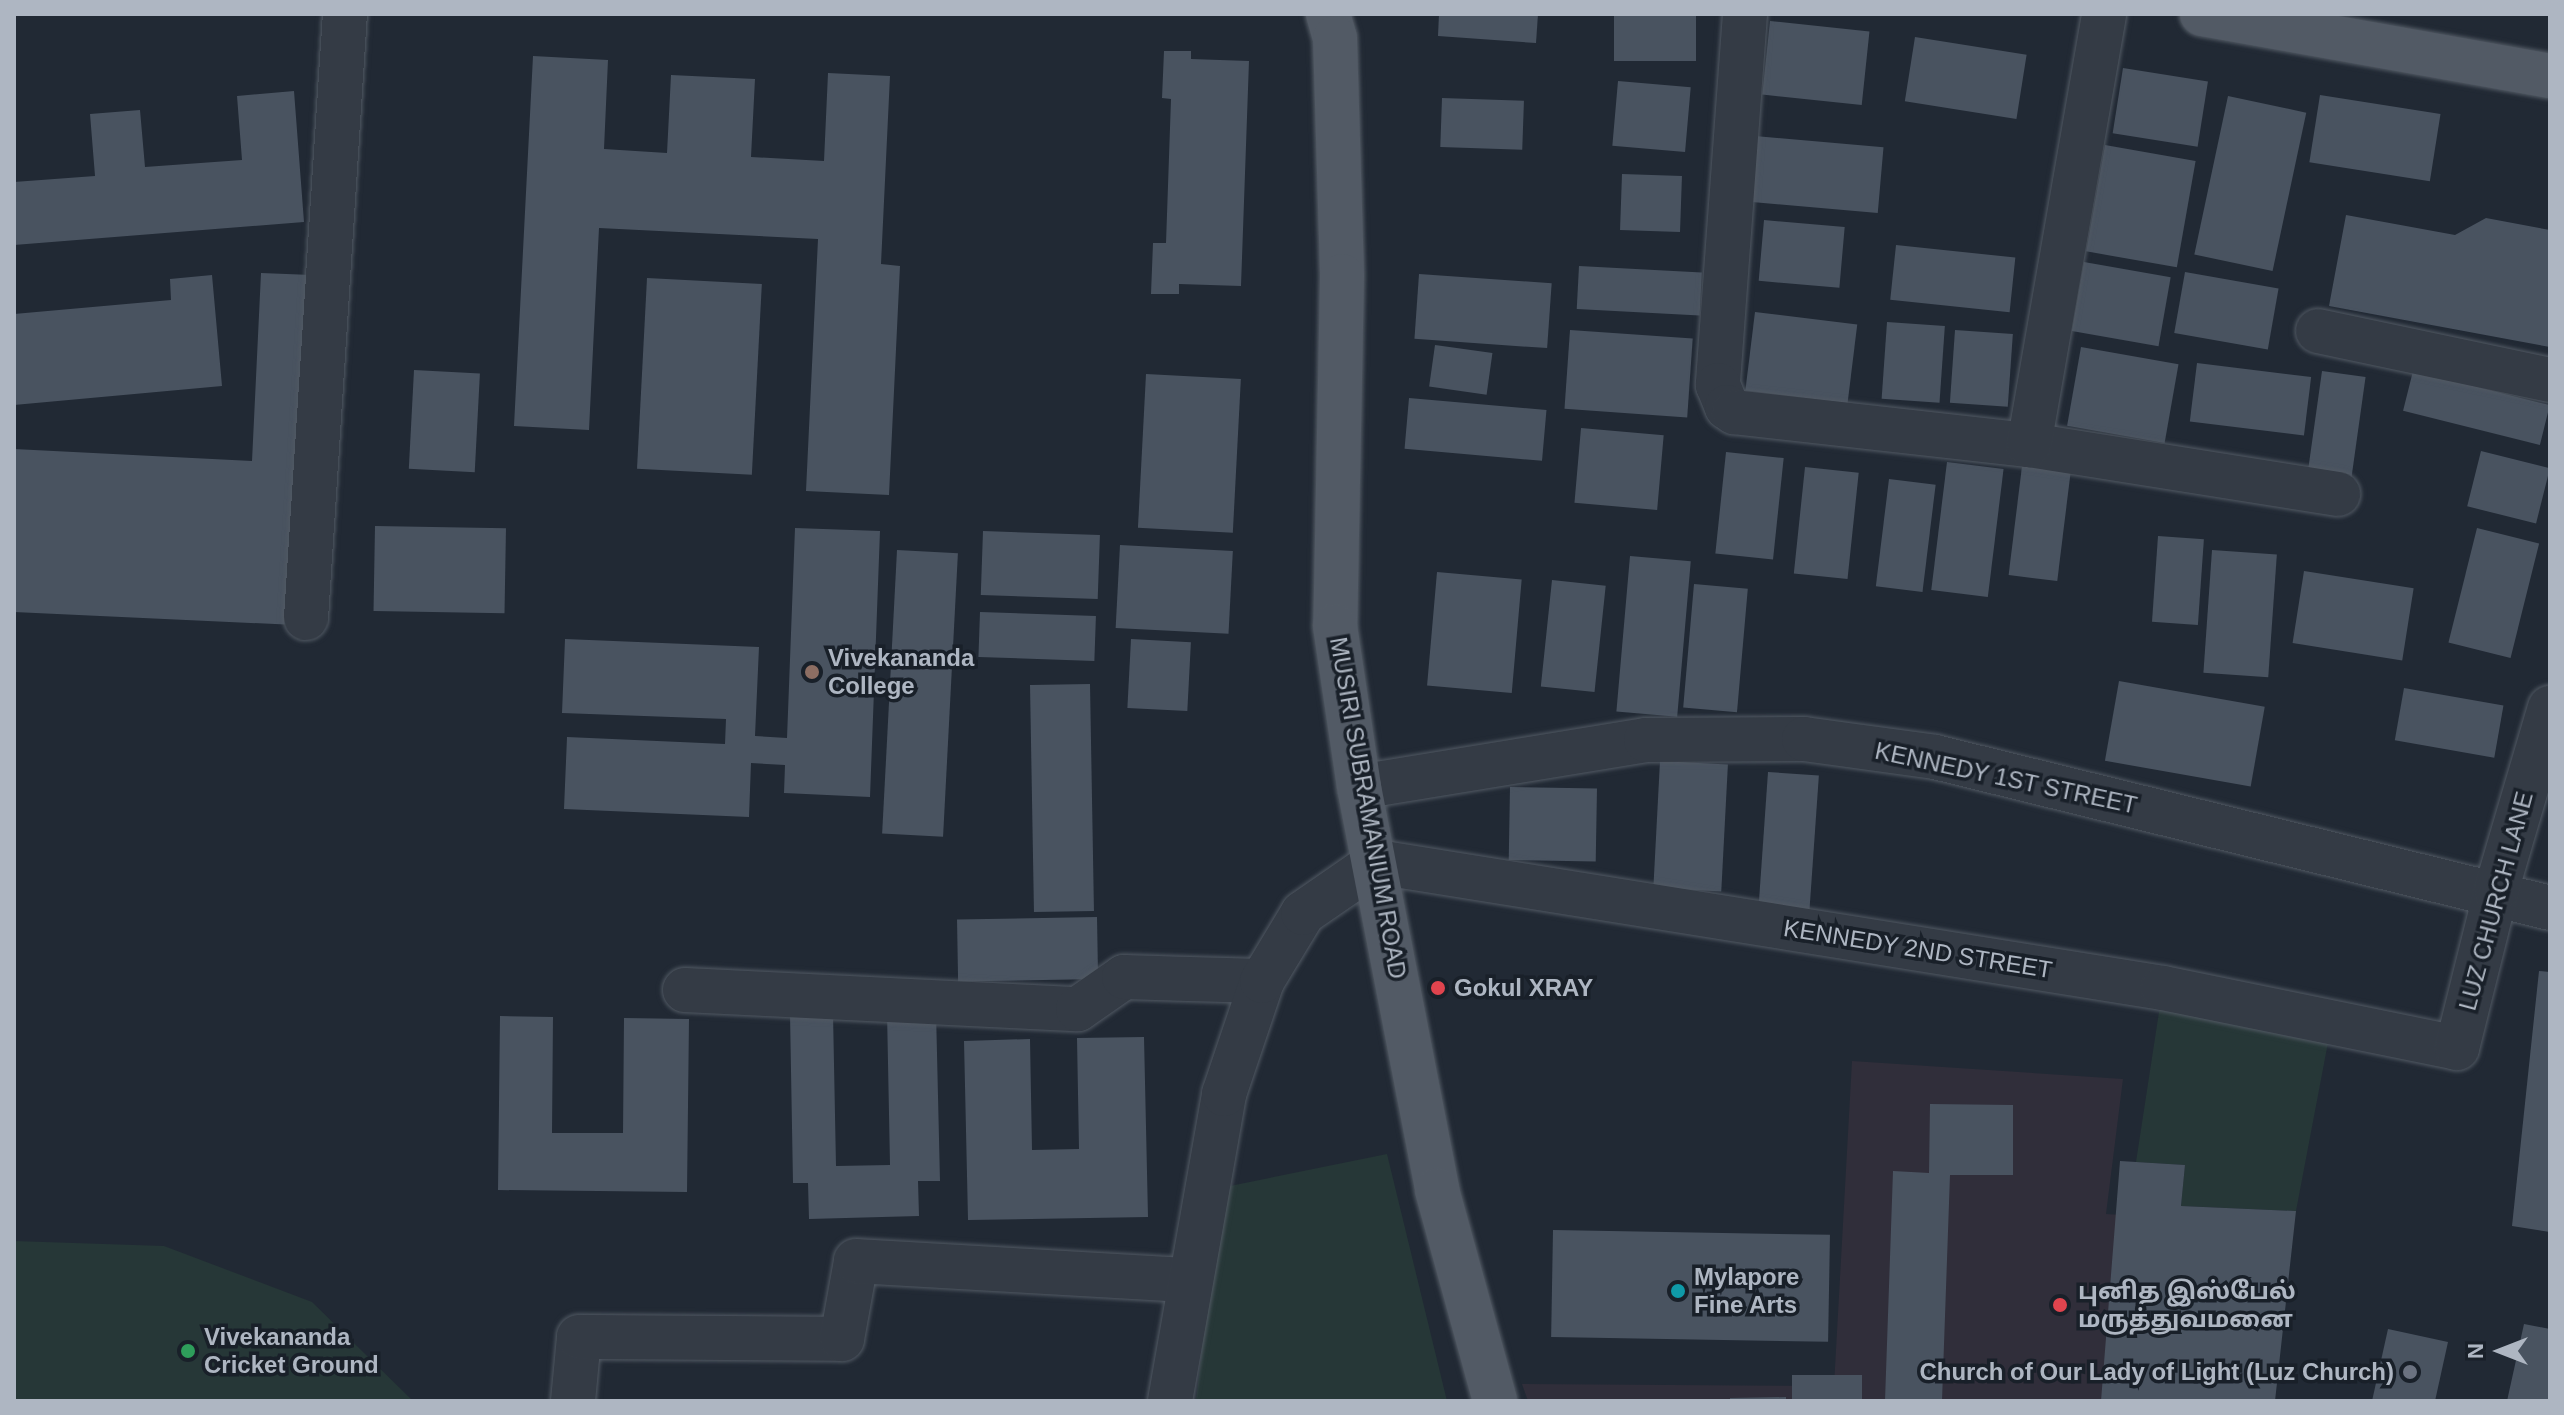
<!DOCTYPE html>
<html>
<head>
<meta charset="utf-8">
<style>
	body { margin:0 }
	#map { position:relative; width:2564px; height:1415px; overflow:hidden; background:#212934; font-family:Arial,"Noto Sans Tamil",sans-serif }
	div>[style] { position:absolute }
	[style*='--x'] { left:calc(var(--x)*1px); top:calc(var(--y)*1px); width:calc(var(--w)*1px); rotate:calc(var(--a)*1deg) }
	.medical>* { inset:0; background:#302e3a }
	.green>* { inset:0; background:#263737 }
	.building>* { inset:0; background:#495360; transform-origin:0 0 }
	.roads { filter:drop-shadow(0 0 2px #515963) drop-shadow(0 0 2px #515963) }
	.minor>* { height:44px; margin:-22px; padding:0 22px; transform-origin:22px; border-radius:22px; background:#343b45 }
	.major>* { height:44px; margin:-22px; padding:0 22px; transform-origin:22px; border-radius:22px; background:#525a65 }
	.dots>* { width:22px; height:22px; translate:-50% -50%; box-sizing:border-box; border:4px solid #192029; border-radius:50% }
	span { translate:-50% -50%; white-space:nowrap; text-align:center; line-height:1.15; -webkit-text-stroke:7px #192029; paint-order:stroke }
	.poi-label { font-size:24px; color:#aeb6c2; font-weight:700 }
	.left { translate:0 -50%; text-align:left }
	.right { translate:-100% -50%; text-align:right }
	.street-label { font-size:24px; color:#aeb6c2 }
	.frame { position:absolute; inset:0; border:16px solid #aeb6c2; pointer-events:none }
	.north { position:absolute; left:2460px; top:1311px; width:80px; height:80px; -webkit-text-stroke:6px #192029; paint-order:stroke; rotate:270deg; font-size:22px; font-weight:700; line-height:32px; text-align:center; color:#aeb6c2 }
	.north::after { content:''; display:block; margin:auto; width:28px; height:36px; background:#aeb6c2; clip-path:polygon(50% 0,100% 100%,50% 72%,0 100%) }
</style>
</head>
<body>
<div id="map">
	<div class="medical">
		<i style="clip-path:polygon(1852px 1061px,2123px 1079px,2106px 1214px,2288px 1226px,2273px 1401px,1528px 1401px,1522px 1384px,1834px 1386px)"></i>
	</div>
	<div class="green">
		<i style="clip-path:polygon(2161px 999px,2330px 1032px,2296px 1211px,2181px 1206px,2185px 1165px,2136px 1162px)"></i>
		<i style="clip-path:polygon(1387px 1154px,1447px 1401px,1196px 1401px,1220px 1188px)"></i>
		<i style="clip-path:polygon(14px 1241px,164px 1246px,312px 1302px,413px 1401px,14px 1401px)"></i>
	</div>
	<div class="building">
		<i style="clip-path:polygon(1439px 14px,1538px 14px,1536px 43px,1438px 36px)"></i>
		<i style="left:1614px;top:14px;width:82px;height:47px"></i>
		<i style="left:1770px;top:21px;width:100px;height:74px;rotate:6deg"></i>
		<i style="left:1915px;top:37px;width:113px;height:65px;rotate:9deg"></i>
		<i style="clip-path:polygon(1164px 51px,1191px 51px,1191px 59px,1249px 61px,1241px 286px,1179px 284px,1179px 294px,1151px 294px,1153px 243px,1166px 243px,1171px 99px,1162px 98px)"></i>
		<i style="clip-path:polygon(533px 56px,608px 60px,604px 149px,667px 153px,671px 75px,755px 79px,751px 157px,824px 161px,828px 73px,890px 76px,881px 264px,900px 266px,889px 495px,806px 491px,818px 239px,599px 228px,589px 430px,514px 426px)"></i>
		<i style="left:2123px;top:68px;width:86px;height:66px;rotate:9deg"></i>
		<i style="left:1618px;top:81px;width:73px;height:65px;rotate:5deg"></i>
		<i style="clip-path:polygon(294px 91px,304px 222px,14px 245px,14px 182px,95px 176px,90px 114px,140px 110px,145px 167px,242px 160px,237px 96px)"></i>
		<i style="left:2320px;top:95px;width:122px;height:68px;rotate:9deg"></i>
		<i style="left:2228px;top:96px;width:80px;height:162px;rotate:12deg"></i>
		<i style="left:1442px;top:98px;width:82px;height:49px;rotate:2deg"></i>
		<i style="left:1755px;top:136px;width:129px;height:66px;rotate:5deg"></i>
		<i style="left:2105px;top:145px;width:92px;height:108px;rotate:10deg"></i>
		<i style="left:1622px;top:174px;width:60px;height:56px;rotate:2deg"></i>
		<i style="clip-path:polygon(2346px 215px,2455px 235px,2486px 218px,2550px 230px,2550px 347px,2329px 306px)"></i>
		<i style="left:1764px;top:220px;width:81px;height:61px;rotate:5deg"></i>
		<i style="left:1896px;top:245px;width:120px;height:55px;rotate:6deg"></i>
		<i style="left:2084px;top:262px;width:88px;height:70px;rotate:10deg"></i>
		<i style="left:1579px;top:266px;width:123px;height:43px;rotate:3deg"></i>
		<i style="left:2185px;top:272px;width:95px;height:62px;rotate:10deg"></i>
		<i style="clip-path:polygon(261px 273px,312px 275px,296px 625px,14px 612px,14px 449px,252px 461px)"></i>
		<i style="left:1419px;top:274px;width:133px;height:65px;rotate:4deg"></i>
		<i style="clip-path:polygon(212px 275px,222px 386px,14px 405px,14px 314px,171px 300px,170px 279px)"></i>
		<i style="left:647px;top:278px;width:115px;height:191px;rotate:3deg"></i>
		<i style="left:1755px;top:312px;width:103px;height:79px;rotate:7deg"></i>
		<i style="left:1887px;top:322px;width:58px;height:77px;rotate:4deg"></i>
		<i style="left:1570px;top:330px;width:123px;height:79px;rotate:4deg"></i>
		<i style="left:1955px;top:330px;width:58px;height:73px;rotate:4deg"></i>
		<i style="left:1435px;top:345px;width:58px;height:42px;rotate:8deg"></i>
		<i style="left:2081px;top:347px;width:99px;height:80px;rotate:10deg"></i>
		<i style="left:2197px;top:363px;width:115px;height:59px;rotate:7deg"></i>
		<i style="left:414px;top:370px;width:66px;height:99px;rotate:3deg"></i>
		<i style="left:2322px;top:371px;width:44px;height:101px;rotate:8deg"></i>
		<i style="left:2413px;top:371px;width:141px;height:41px;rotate:14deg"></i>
		<i style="left:1146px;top:374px;width:95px;height:154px;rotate:3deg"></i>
		<i style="left:1409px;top:398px;width:138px;height:51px;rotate:5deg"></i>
		<i style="left:1581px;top:428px;width:83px;height:75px;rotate:5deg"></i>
		<i style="left:2481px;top:451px;width:71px;height:57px;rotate:14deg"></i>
		<i style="left:1726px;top:452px;width:58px;height:102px;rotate:6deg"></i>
		<i style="left:2023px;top:458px;width:49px;height:118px;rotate:7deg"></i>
		<i style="left:1947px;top:462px;width:57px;height:129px;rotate:7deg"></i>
		<i style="left:1805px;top:467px;width:54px;height:107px;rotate:6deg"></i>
		<i style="left:1889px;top:479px;width:47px;height:108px;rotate:7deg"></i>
		<i style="left:375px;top:526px;width:131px;height:85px;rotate:1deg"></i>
		<i style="clip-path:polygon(795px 528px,880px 531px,870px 797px,784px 793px,785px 765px,751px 763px,749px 817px,564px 809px,567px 737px,725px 744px,726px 719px,562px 713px,565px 639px,759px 647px,755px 736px,787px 738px)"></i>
		<i style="left:2477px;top:528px;width:64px;height:118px;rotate:14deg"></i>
		<i style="left:983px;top:531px;width:117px;height:64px;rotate:2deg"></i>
		<i style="left:2158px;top:536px;width:46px;height:86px;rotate:4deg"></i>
		<i style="left:1120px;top:545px;width:113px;height:83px;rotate:3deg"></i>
		<i style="left:897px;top:550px;width:61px;height:284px;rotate:3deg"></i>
		<i style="left:2212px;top:550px;width:65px;height:123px;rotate:4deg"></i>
		<i style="left:1630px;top:556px;width:61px;height:156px;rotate:5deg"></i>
		<i style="left:2304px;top:571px;width:111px;height:73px;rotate:9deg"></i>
		<i style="left:1437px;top:572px;width:85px;height:114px;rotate:5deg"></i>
		<i style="left:1552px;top:580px;width:54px;height:107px;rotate:6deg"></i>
		<i style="left:1694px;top:584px;width:54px;height:124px;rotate:5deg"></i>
		<i style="left:980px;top:612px;width:116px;height:45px;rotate:2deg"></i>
		<i style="left:1131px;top:639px;width:60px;height:69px;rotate:3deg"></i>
		<i style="left:2119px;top:681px;width:148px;height:81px;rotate:10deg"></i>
		<i style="left:1090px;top:684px;width:227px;height:60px;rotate:89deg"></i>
		<i style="left:2404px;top:688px;width:101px;height:53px;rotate:10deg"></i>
		<i style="left:1660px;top:761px;width:68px;height:127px;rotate:3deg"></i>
		<i style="left:1768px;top:772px;width:51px;height:138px;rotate:4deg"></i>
		<i style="left:1510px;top:787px;width:87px;height:73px;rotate:1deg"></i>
		<i style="left:1097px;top:917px;width:62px;height:140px;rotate:89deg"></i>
		<i style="clip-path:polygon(2539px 971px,2550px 972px,2550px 1232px,2512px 1226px)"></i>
		<i style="clip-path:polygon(936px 1011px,940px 1181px,918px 1181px,919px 1216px,809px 1219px,808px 1183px,793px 1183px,790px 1014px,833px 1013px,836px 1166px,890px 1165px,887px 1012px)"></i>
		<i style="clip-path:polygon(500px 1016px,553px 1017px,552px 1133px,623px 1133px,624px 1018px,689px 1019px,687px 1192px,498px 1190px)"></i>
		<i style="clip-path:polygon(1144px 1037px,1148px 1217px,968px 1220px,964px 1041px,1030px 1039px,1032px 1150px,1079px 1149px,1077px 1038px)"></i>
		<i style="clip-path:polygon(1930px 1104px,2013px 1105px,2013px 1175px,1950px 1175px,1942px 1401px,1885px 1401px,1893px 1171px,1929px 1173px)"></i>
		<i style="clip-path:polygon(2120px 1161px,2185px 1165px,2181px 1206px,2296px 1211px,2275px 1401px,2101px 1401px)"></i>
		<i style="left:1553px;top:1230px;width:277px;height:107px;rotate:1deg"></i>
		<i style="clip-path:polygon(2524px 1324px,2550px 1329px,2550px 1401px,2507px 1401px)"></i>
		<i style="clip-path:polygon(2388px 1329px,2448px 1342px,2435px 1401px,2372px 1401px)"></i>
		<i style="left:1862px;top:1375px;width:26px;height:70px;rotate:90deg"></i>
		<i style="clip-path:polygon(1786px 1397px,1786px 1401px,1730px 1401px,1730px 1398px)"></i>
	</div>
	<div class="roads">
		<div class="minor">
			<i style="--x:1745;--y:14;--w:372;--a:94.2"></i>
			<i style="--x:1718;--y:385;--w:24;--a:68"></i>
			<i style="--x:1727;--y:407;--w:9;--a:36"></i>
			<i style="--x:1734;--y:412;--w:297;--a:6.4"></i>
			<i style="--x:2029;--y:445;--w:313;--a:9"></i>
			<i style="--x:2318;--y:331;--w:237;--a:11.9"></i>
			<i style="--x:2029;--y:445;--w:437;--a:-80.1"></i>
			<i style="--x:306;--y:618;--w:605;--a:-86.31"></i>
			<i style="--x:1359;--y:787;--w:291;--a:-9.3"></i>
			<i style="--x:1646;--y:740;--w:158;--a:-0.4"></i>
			<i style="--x:1804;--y:739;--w:132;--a:7.8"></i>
			<i style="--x:1935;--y:757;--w:633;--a:13.79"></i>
			<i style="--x:685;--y:990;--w:393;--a:2.8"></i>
			<i style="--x:1078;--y:1009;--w:56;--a:-34.8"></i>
			<i style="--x:1124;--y:977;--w:138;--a:1.7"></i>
			<i style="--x:573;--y:1401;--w:64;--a:-84.6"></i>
			<i style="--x:579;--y:1337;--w:263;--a:0.4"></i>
			<i style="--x:842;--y:1339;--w:79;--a:-79.8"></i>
			<i style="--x:856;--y:1261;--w:334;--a:3.3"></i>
			<i style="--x:1170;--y:1401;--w:312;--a:-80"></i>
			<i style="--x:1224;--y:1094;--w:119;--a:-71.4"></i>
			<i style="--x:1262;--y:981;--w:79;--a:-58.9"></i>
			<i style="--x:1303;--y:913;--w:90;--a:-34.6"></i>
			<i style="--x:1377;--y:862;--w:796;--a:9.11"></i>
			<i style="--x:2163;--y:988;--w:300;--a:11.5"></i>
			<i style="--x:2457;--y:1048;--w:162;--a:-76"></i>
			<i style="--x:2496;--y:891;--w:191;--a:-73.6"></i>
		</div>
		<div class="major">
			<i style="--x:1328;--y:14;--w:25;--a:74"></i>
			<i style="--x:1335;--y:38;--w:238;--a:88.3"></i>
			<i style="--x:1342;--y:276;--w:350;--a:91.1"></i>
			<i style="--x:1335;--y:626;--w:163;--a:81.5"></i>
			<i style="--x:1359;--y:787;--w:410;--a:79"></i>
			<i style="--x:1437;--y:1190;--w:219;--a:74.6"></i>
			<i style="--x:2202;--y:14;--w:353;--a:10.1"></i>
		</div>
	</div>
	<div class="dots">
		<i style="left:812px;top:672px;background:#8d6e63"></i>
		<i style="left:1438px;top:988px;background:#e0444e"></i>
		<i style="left:1678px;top:1291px;background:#0f9aa8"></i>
		<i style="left:2060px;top:1305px;background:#e0444e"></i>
		<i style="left:188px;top:1351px;background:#2e9e5b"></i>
		<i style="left:2410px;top:1372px;background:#6b7280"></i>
	</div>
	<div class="poi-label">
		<span class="left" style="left:828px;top:672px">Vivekananda<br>College</span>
		<span class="left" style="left:1454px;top:988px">Gokul XRAY</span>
		<span class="left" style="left:1694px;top:1291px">Mylapore<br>Fine Arts</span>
		<span class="left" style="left:2078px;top:1305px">புனித இஸ்பேல்<br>மருத்துவமனை</span>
		<span class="left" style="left:204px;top:1351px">Vivekananda<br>Cricket Ground</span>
		<span class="right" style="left:2394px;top:1372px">Church of Our Lady of Light (Luz Church)</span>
	</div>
	<div class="street-label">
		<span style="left:2006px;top:778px;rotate:12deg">KENNEDY 1ST STREET</span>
		<span style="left:1368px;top:808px;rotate:80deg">MUSIRI SUBRAMANIUM ROAD</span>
		<span style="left:2496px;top:901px;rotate:-75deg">LUZ CHURCH LANE</span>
		<span style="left:1918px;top:949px;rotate:9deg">KENNEDY 2ND STREET</span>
	</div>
	<div class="frame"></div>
	<div class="north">N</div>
</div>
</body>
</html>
